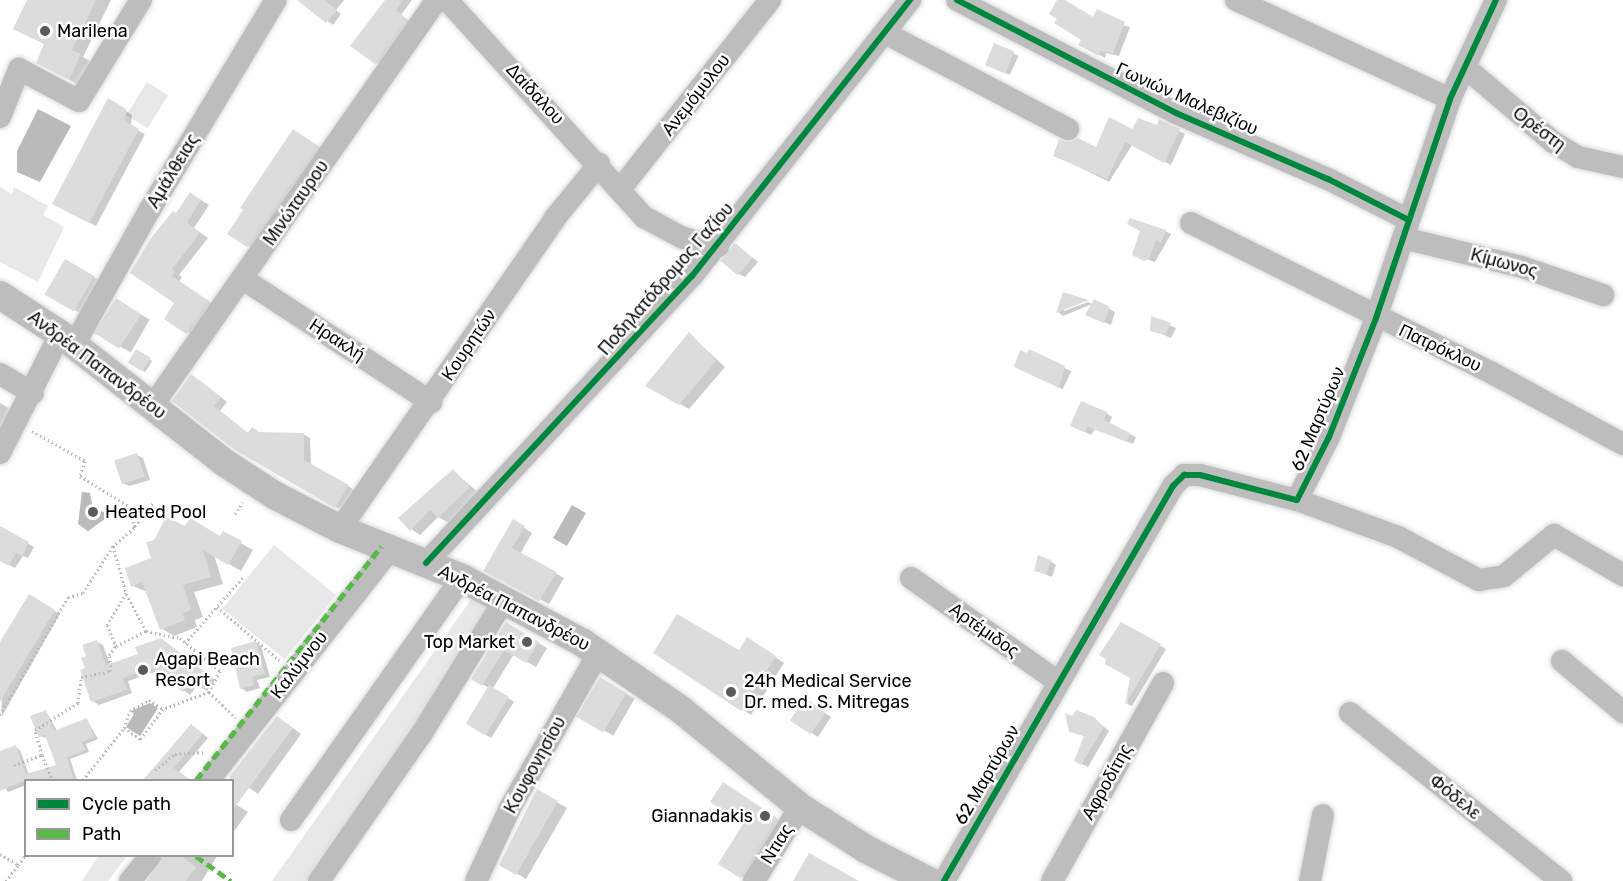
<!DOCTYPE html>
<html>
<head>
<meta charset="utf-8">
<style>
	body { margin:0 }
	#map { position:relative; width:1623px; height:881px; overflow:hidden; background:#fff; font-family:Rubik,sans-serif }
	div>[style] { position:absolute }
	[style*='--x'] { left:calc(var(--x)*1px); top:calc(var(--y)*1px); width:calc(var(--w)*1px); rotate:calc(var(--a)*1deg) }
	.green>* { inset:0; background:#e8e8e8; transform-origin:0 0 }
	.water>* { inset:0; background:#bababa; transform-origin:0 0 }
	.shadow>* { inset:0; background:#0003; transform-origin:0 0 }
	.building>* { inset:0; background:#dcdcdc; transform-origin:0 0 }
	.path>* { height:3px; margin-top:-1.5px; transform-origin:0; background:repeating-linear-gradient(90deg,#b8b8b8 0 1.5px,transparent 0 4.5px) }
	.roads { filter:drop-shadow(0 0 2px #dbdbdb) drop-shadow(0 0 2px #dbdbdb) }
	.minor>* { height:22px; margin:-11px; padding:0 11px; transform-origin:11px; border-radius:11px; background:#bdbdbd }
	.major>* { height:28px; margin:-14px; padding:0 14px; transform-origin:14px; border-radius:14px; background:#bdbdbd }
	.quiet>* { height:4.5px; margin-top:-2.25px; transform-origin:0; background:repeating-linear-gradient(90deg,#58b947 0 9px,transparent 0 13.5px) }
	.cycleway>* { height:6px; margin:-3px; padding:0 3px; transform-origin:3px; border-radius:3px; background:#00873e }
	.dots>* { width:16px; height:16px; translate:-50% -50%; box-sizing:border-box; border:3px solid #fff; border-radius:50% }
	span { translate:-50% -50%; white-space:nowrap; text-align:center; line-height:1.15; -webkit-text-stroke:5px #fff; paint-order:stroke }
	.poi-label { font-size:18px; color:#000 }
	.left { translate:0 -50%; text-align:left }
	.right { translate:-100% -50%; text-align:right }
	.street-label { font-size:18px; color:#000 }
	.legend { position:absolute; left:24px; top:779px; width:210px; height:78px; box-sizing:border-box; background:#fff; border:2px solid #999; margin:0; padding:8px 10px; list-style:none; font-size:18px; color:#000 }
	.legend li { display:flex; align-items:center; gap:12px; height:30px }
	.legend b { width:30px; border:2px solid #999 }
</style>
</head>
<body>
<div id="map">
	<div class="green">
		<i style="left:147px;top:82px;width:25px;height:39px;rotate:32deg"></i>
		<i style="clip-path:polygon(0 187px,12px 194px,14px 187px,48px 206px,43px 215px,64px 227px,38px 282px,0 262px)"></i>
		<i style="left:274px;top:545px;width:80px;height:82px;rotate:39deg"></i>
		<i style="clip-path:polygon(475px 594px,497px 603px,309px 881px,272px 881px)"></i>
		<i style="clip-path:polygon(98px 856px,127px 856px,108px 881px,82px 881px)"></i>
	</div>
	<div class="water">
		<i style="clip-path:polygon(38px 109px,71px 126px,40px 182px,17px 172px,17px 151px)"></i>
		<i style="clip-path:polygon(82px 492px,90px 493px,93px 509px,112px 514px,88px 531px,78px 524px)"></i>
		<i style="left:572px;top:505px;width:16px;height:38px;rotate:30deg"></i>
		<i style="clip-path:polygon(150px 703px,158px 708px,140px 736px,126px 727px,134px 714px,131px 711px)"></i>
	</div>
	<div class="shadow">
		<i style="clip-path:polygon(29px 0,111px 0,83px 57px,92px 62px,81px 86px,49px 69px,45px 44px)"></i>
		<i style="clip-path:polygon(300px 0,344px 0,336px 10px,341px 14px,333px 25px)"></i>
		<i style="clip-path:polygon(387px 0,412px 0,401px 15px,412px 23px,382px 66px,376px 63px)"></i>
		<i style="clip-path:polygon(1059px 0,1094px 19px,1130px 27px,1119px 56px,1106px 53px,1105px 58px,1080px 44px,1083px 39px,1059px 18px)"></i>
		<i style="left:995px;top:45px;width:26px;height:21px;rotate:25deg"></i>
		<i style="clip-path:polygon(109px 100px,132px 115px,131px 127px,145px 134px,96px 226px,54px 204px)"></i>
		<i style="clip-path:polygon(1160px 121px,1185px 134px,1171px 165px,1132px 145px,1109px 182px,1061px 158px,1069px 144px,1097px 149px,1133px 131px,1158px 127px)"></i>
		<i style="clip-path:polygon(303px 136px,327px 152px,257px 251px,229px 233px)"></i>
		<i style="clip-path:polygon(198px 198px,209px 205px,194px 228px,208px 238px,179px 275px,182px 277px,179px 282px,217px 307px,195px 337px,166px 319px,177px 302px,132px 273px,177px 215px)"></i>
		<i style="clip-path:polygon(1165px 231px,1171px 234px,1155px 262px,1134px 255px)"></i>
		<i style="clip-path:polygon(741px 249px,758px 262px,745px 277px,739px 274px)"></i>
		<i style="left:66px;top:261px;width:43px;height:38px;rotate:30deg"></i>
		<i style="clip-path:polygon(1064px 294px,1064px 311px,1088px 302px,1092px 304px,1063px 316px,1058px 312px)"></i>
		<i style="left:116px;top:300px;width:39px;height:38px;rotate:30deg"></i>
		<i style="clip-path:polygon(1094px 301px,1115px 312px,1111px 325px,1093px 318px)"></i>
		<i style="clip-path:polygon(1153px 318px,1176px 328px,1171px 338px,1152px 330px)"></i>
		<i style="clip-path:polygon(689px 334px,725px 367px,689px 409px,647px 386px)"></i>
		<i style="left:136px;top:351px;width:19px;height:13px;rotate:32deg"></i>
		<i style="left:1030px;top:351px;width:46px;height:20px;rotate:26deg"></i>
		<i style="clip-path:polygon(199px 380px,227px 402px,220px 411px,249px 434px,303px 434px,310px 438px,311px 466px,355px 490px,343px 511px,235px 448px)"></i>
		<i style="clip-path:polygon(0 403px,12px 410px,0 433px)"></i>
		<i style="clip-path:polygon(1106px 413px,1112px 417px,1109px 424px,1136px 437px,1133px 444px,1095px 429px,1091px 435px,1078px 428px)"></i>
		<i style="clip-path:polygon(137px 455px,143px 458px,150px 480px,129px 486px,123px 483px)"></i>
		<i style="clip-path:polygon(453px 471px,479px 493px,449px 523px,438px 517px,420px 535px,411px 529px,400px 518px)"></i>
		<i style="clip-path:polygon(513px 521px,532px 533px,520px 554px,564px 578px,549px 604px,485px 570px)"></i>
		<i style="clip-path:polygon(0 528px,34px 547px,28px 558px,23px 556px,15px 568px,0 560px)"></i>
		<i style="clip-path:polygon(186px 528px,220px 538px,223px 533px,253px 550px,241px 571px,214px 555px,223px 584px,194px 592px,203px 617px,195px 620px,197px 627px,174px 636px,161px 628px,147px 592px,133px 586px,152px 559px)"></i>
		<i style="clip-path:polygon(1050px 561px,1056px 565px,1052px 577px,1035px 570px)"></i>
		<i style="clip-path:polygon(29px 596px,60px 614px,2px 716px,0 646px)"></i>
		<i style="clip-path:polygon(507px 624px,547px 648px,536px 667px,514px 654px,493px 688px,514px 702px,491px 738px,467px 723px,489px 688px,473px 679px)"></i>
		<i style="clip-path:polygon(1121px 624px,1166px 649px,1132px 706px,1127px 704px,1132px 677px)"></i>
		<i style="clip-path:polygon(97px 642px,103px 645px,110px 665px,167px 643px,215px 680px,207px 691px,197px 685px,190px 695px,158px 671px,128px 681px,132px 693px,99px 705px,93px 701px,82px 671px,87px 669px)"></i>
		<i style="clip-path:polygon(255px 642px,261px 646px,270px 677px,257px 680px,260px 688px,247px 692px,241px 688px)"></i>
		<i style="clip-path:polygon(757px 645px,784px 663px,751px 715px,742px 709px,740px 652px)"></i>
		<i style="left:601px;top:679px;width:39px;height:43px;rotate:30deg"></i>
		<i style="clip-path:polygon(811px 704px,831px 717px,818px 737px,792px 720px)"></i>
		<i style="clip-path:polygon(46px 711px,57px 731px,87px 720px,98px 739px,86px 744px,89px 752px,70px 759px,77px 780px,26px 780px,26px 789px,24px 786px,8px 792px,0 780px,0 753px,16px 747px,20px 750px,29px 775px,58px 766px,47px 738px,40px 736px)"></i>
		<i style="clip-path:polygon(1093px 718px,1109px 731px,1088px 767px,1076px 761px,1086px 737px,1071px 731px)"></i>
		<i style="clip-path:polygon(286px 723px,301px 734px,258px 794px,232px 775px)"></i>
		<i style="clip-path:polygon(197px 729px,208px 738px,179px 772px,188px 780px,146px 779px)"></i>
		<i style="clip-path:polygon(732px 789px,785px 824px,749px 881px,741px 876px,745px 824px)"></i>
		<i style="clip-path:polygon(537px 791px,567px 808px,526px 879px,501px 864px)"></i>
		<i style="clip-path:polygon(232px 802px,248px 812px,232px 834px)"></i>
		<i style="clip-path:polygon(166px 856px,217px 856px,202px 881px,147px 881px)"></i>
	</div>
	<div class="building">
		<i style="clip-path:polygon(27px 0,96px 0,72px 50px,81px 54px,69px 80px,36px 63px,44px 44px,13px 29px)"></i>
		<i style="clip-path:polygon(297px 0,324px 0,337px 10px,326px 23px)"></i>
		<i style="clip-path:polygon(385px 0,403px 0,396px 10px,407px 19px,375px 64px,350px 46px)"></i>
		<i style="clip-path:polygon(1057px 0,1065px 0,1093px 17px,1097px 9px,1125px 22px,1113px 53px,1100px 51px,1099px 56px,1078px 45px,1081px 40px,1054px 23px,1057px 19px,1049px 14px)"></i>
		<i style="left:994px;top:43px;width:22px;height:24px;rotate:22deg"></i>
		<i style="clip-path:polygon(108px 98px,126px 109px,125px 121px,139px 129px,89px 223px,52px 204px)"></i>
		<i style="clip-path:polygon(1109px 117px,1132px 129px,1138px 118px,1157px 125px,1159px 119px,1180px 129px,1164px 163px,1125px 142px,1107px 179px,1053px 156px,1059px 139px,1069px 142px,1078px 138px,1096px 147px)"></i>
		<i style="clip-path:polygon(293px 129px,318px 146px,247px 247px,227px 234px,243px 210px,240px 208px)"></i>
		<i style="clip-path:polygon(190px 192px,201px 200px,187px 222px,200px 233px,172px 269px,175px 271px,172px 276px,209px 301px,186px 334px,164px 319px,174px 303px,130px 273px,151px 238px,173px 211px,176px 213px)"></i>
		<i style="clip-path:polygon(1130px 218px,1166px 230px,1161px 243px,1156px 240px,1149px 259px,1144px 261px,1132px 255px,1140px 231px,1127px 224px)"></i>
		<i style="left:735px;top:243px;width:23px;height:23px;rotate:40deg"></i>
		<i style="left:65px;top:259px;width:34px;height:41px;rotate:30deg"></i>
		<i style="clip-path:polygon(1063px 292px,1089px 300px,1056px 313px)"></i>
		<i style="left:116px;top:298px;width:30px;height:41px;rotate:33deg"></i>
		<i style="clip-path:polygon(1094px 299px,1110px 307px,1104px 323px,1085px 315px)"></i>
		<i style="clip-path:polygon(1151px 316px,1171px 323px,1165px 335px,1150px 331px)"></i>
		<i style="clip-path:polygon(689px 332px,716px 361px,679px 405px,645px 386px)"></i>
		<i style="left:136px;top:349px;width:17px;height:16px;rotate:31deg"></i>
		<i style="clip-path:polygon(1029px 349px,1065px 366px,1059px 388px,1014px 367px,1020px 350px,1027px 353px)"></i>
		<i style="clip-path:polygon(191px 374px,221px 397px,214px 406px,248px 433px,252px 427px,259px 432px,304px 433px,304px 460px,349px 485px,335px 508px,235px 450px,172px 401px)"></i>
		<i style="clip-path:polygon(1081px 401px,1107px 412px,1104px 420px,1130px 433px,1127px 442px,1088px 427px,1084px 432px,1070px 426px)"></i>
		<i style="left:137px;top:453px;width:25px;height:24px;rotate:72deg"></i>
		<i style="clip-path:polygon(453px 469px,470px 487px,438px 518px,430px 510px,410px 531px,398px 518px)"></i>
		<i style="clip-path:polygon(166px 517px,185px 526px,190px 518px,220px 536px,223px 531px,242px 541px,228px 565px,203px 550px,211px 577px,183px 585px,191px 610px,183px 613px,185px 620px,160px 630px,142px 582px,131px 587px,125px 568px,151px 558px,146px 542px,154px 540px)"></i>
		<i style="clip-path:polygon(513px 519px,525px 526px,512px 548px,557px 572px,539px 601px,483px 571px)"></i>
		<i style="clip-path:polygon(0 526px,29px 542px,22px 556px,16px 553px,9px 566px,0 561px)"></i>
		<i style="clip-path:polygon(1038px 555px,1051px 560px,1046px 574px,1034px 571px)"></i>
		<i style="clip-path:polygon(29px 594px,55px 610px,0 702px,0 642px)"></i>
		<i style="clip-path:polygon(677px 614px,739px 650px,747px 637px,776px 656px,741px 711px,653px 653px)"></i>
		<i style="clip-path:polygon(506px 622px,539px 642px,526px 663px,504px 650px,482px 686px,471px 679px)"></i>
		<i style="clip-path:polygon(1121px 622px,1161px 644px,1125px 705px,1130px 678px,1105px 664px,1106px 659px,1099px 655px)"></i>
		<i style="clip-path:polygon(161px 638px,210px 676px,200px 689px,191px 682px,183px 692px,151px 668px,123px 678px,127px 690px,91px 702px,80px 670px,85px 668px,81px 658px,86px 656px,82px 645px,97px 640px,106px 665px,138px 654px,135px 647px)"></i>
		<i style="clip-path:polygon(256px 641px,265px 674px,252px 677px,254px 685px,240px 689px,231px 648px)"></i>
		<i style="left:600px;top:677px;width:31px;height:46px;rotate:31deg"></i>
		<i style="left:489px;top:685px;width:23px;height:45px;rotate:31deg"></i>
		<i style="left:805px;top:698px;width:25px;height:27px;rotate:34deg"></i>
		<i style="clip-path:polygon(46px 710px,54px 731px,87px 718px,94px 737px,82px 742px,86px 750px,67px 757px,74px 780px,26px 780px,0 791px,0 751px,16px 745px,26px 774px,56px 765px,45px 735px,39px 737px,30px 716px)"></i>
		<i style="clip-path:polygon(1076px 710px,1094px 717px,1104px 727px,1081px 765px,1074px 761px,1084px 736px,1069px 732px,1065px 713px,1072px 716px)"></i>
		<i style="clip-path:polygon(277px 716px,293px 728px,232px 811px,230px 776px)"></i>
		<i style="clip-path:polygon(191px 724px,203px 734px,174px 768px,191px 780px,143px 780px)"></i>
		<i style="clip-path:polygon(723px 782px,777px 818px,740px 878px,718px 864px,743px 824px,710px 802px)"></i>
		<i style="clip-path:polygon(537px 789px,558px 801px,516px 875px,499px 865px)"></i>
		<i style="clip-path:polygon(809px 853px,859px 881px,793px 881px)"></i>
		<i style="clip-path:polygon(163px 855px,180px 855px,196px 867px,186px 881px,147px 881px)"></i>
	</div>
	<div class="path">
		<i style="--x:32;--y:431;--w:61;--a:29.5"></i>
		<i style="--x:85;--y:461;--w:16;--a:108"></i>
		<i style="--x:80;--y:476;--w:61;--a:31.6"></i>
		<i style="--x:132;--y:508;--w:20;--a:84"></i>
		<i style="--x:134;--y:528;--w:28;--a:139"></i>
		<i style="--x:113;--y:546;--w:49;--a:74.5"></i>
		<i style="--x:126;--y:593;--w:37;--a:121"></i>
		<i style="--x:107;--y:625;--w:23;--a:67"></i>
		<i style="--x:116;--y:646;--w:34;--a:-27"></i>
		<i style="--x:146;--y:631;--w:43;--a:-117.8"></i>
		<i style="--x:235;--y:514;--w:14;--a:-56"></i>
		<i style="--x:135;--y:526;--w:31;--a:-52"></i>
		<i style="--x:217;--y:607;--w:82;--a:40.5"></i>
		<i style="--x:146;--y:631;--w:35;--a:12"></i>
		<i style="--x:180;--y:638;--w:52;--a:39.5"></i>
		<i style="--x:220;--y:671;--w:24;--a:118"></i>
		<i style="--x:209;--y:692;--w:49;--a:159.7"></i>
		<i style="--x:185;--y:643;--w:89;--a:-48.6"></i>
		<i style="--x:209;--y:692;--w:37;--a:44"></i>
		<i style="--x:0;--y:715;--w:136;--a:-60"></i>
		<i style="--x:68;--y:597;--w:16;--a:-15"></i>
		<i style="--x:83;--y:593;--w:56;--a:-57.4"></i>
		<i style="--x:42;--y:755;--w:27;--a:68"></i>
		<i style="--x:14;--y:765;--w:30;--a:-20"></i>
		<i style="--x:42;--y:755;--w:26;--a:-106"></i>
		<i style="--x:35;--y:730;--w:51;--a:-32.1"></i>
		<i style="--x:78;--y:703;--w:26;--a:-83"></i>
		<i style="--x:81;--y:677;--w:31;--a:-11"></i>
		<i style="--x:111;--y:671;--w:16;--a:-97"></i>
		<i style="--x:109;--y:655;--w:11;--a:-52"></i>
		<i style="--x:155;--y:770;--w:26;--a:-39"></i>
		<i style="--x:175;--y:754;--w:29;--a:-4"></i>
		<i style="--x:83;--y:780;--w:66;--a:-51.7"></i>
		<i style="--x:124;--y:728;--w:18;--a:-71"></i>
		<i style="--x:130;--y:711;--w:22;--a:-30"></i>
		<i style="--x:149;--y:700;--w:17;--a:33"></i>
		<i style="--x:163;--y:709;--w:38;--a:127"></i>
		<i style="--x:140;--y:739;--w:19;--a:-145"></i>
		<i style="--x:0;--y:854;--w:21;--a:31"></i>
		<i style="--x:18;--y:865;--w:13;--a:-51"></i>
		<i style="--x:6;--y:881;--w:20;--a:-53"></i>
	</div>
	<div class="roads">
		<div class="minor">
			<i style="--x:447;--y:0;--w:293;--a:47.8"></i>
			<i style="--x:644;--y:217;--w:44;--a:28.3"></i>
			<i style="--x:683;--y:238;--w:36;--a:13"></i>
			<i style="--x:957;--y:0;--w:246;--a:27.3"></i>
			<i style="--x:1176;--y:113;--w:166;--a:23.5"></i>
			<i style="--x:1328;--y:179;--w:89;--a:26.9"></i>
			<i style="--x:1236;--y:0;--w:236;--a:24.8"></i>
			<i style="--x:885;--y:33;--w:207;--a:27.7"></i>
			<i style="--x:1466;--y:68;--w:114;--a:40.4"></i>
			<i style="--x:1553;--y:142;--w:29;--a:31"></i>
			<i style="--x:1578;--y:157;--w:46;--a:12.5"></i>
			<i style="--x:0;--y:117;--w:52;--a:-68.4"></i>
			<i style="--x:19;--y:69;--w:68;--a:28.1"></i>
			<i style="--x:79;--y:101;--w:119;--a:-58.5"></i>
			<i style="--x:621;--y:188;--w:240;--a:-51.6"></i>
			<i style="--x:1191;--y:223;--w:336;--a:26.5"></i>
			<i style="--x:1492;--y:373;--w:149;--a:28.5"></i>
			<i style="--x:1403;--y:238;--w:122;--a:13.7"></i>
			<i style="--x:1522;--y:267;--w:86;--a:19.1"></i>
			<i style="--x:243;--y:279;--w:225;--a:33.2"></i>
			<i style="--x:74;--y:345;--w:154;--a:-60.8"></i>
			<i style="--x:149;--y:211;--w:246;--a:-59"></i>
			<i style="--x:0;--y:374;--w:38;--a:30"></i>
			<i style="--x:153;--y:405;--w:495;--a:-55"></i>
			<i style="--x:0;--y:453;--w:133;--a:-63.2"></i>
			<i style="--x:1297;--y:500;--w:108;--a:20.1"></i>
			<i style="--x:1398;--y:537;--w:92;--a:28"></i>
			<i style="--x:1479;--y:580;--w:25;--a:-9"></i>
			<i style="--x:1504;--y:576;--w:65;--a:-39.4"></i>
			<i style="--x:1554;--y:535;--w:80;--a:30.1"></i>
			<i style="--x:340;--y:529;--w:378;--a:-55.3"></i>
			<i style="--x:555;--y:218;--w:70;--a:-50.8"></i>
			<i style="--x:426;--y:563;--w:391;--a:-47.2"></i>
			<i style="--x:692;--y:276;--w:352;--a:-51.7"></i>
			<i style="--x:911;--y:578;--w:179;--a:35.2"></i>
			<i style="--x:1562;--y:661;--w:80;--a:39.9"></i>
			<i style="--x:1350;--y:713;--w:270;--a:38.5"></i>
			<i style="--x:209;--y:780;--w:293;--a:-51.8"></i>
			<i style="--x:291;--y:820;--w:296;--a:-54.8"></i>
			<i style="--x:130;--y:881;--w:32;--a:-51"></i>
			<i style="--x:319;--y:881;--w:180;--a:-55.2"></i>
			<i style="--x:422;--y:733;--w:156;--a:-58.3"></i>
			<i style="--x:476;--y:881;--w:81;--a:-65"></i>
			<i style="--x:510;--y:808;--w:180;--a:-60.3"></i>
			<i style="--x:754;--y:881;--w:87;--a:-58.1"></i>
			<i style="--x:944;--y:881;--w:457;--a:-59.9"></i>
			<i style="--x:1173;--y:486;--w:16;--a:-45"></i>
			<i style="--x:1184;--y:475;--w:16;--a:0"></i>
			<i style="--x:1200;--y:475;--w:100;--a:14.5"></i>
			<i style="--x:1297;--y:500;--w:71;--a:-63.1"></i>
			<i style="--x:1329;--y:437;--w:128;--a:-68.4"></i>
			<i style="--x:1376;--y:318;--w:231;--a:-71.3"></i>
			<i style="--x:1450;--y:99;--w:109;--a:-65.1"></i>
			<i style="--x:1052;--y:881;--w:227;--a:-60.7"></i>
			<i style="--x:1310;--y:881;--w:67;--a:-78.9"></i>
		</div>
		<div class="major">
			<i style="--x:0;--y:295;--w:72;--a:33"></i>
			<i style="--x:60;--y:334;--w:209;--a:38"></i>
			<i style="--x:225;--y:463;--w:61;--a:32.9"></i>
			<i style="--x:276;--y:496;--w:72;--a:27.3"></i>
			<i style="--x:340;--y:529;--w:131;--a:21.9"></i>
			<i style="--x:462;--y:578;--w:137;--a:28.2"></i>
			<i style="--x:583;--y:643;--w:117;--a:34.2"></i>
			<i style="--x:680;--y:709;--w:155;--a:39.2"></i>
			<i style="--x:800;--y:807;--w:78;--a:32.5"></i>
			<i style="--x:866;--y:849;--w:71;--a:26.9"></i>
		</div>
	</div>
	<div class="quiet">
		<i style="--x:196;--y:780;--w:298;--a:-51.6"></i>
		<i style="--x:196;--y:856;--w:43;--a:35.5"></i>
	</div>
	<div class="cycleway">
		<i style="--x:957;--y:0;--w:246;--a:27.3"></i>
		<i style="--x:1176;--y:113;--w:166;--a:23.5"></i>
		<i style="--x:1328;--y:179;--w:89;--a:26.9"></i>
		<i style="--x:426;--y:563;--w:391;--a:-47.2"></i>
		<i style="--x:692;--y:276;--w:352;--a:-51.7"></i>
		<i style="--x:944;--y:881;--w:457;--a:-59.9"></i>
		<i style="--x:1173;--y:486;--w:16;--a:-45"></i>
		<i style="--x:1184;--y:475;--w:16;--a:0"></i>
		<i style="--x:1200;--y:475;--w:100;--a:14.5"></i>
		<i style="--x:1297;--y:500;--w:71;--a:-63.1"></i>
		<i style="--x:1329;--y:437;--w:128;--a:-68.4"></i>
		<i style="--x:1376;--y:318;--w:231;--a:-71.3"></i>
		<i style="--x:1450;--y:99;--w:109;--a:-65.1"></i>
	</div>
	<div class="dots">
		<i style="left:45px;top:31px;background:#595959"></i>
		<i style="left:93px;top:512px;background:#595959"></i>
		<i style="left:527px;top:642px;background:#595959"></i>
		<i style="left:143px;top:670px;background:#595959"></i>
		<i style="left:731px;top:692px;background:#595959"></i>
		<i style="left:765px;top:816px;background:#595959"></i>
	</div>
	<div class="poi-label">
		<span class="left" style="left:57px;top:31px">Marilena</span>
		<span class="left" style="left:105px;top:512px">Heated Pool</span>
		<span class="right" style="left:515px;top:642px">Top Market</span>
		<span class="left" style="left:155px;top:670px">Agapi Beach<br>Resort</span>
		<span class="left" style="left:744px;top:692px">24h Medical Service<br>Dr. med. S. Mitregas</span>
		<span class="right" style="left:753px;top:816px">Giannadakis</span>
	</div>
	<div class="street-label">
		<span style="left:535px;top:94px;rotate:47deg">Δαίδαλου</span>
		<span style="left:696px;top:95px;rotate:-52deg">Ανεμόμυλου</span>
		<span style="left:1187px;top:99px;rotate:24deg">Γωνιών Μαλεβιζίου</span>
		<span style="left:1539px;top:129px;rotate:37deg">Ορέστη</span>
		<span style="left:173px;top:171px;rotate:-59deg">Αμάλθειας</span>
		<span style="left:296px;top:203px;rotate:-55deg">Μινώταυρου</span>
		<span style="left:1504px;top:263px;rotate:15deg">Κίμωνος</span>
		<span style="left:666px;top:279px;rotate:-49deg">Ποδηλατόδρομος Γαζίου</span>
		<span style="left:337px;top:340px;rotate:33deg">Ηρακλή</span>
		<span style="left:469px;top:345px;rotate:-56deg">Κουρητών</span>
		<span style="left:1440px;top:348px;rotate:25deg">Πατρόκλου</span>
		<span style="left:97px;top:365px;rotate:37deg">Ανδρέα Παπανδρέου</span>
		<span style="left:1318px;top:419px;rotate:-67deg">62 Μαρτύρων</span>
		<span style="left:514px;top:608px;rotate:27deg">Ανδρέα Παπανδρέου</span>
		<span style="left:984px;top:630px;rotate:35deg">Αρτέμιδος</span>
		<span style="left:299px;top:665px;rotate:-52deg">Καλύμνου</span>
		<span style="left:535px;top:765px;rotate:-61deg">Κουφονησίου</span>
		<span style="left:987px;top:775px;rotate:-60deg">62 Μαρτύρων</span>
		<span style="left:1107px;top:782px;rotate:-61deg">Αφροδίτης</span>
		<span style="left:1455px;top:797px;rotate:39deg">Φόδελε</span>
		<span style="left:777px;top:844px;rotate:-58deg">Ντιας</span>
	</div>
	<ul class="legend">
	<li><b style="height:8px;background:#00873e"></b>Cycle path</li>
	<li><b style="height:8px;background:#58b947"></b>Path</li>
	</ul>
</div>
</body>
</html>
